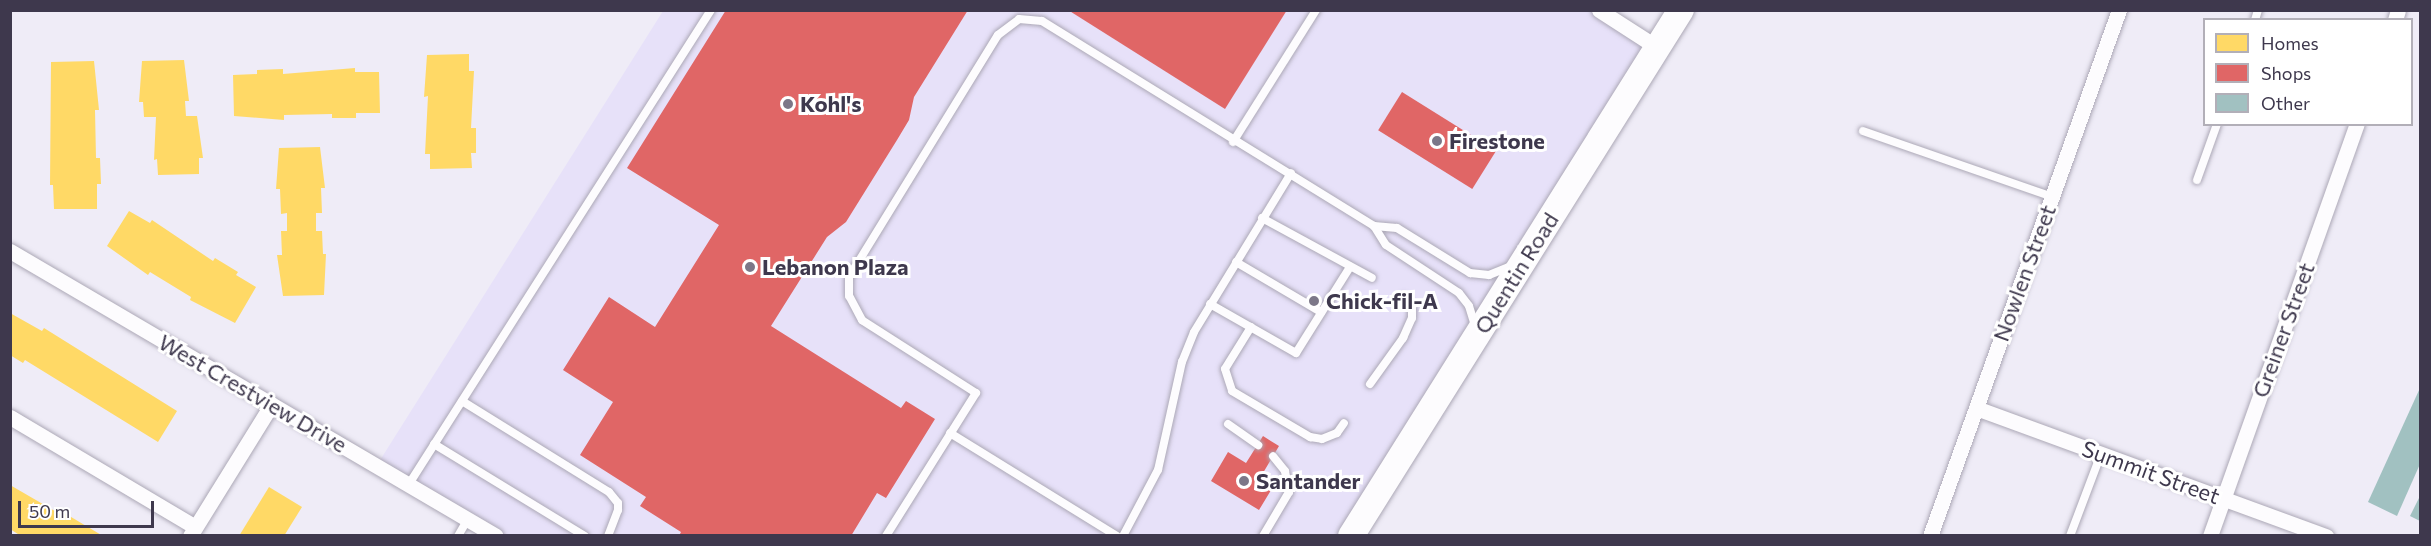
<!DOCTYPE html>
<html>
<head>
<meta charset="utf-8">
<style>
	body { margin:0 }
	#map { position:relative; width:2431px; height:546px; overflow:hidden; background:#efecf7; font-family:Commissioner,sans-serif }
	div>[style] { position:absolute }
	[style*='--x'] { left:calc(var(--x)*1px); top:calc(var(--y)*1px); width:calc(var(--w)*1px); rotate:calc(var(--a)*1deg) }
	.built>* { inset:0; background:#e7e1f9 }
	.homes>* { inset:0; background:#ffd966 }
	.shops>* { inset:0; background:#e06666; transform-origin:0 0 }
	.building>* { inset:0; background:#a1c1c1 }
	.roads { filter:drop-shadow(0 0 2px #aca8b6) drop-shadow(0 0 2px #aca8b6) }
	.service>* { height:8px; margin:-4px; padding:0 4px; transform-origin:4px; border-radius:4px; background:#fdfcfe }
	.minor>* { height:15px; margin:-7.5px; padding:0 7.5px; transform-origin:7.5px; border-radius:7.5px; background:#fdfcfe }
	.trunk>* { height:26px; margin:-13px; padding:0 13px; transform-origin:13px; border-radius:13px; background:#fdfcfe }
	.dots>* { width:16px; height:16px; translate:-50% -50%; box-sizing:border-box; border:3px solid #fff; border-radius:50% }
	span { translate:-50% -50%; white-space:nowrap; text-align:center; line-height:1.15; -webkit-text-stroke:6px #fff; paint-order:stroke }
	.poi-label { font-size:22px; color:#3e384d; font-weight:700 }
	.left { translate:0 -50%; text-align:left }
	.street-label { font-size:22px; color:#3e384d }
	.frame { position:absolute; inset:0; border:12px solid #3e384d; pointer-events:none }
	.legend { position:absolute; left:2203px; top:18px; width:210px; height:108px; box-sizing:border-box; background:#fff; border:2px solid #b2afb8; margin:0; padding:8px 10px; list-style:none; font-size:18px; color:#3e384d }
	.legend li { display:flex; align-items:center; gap:12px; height:30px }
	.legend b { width:30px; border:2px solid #b2afb8 }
	.scale { position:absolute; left:18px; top:501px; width:136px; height:27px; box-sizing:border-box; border:3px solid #3e384d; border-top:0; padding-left:8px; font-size:18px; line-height:21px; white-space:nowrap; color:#3e384d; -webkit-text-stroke:4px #fff; paint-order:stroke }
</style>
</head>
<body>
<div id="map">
	<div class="built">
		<i style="clip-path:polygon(1599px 10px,1658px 48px,1351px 535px,496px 535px,377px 465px,663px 11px)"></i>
	</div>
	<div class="homes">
		<i style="clip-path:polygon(469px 54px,469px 71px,474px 71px,471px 128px,476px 128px,476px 153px,471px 153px,472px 168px,430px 169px,430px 154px,425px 154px,428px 96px,424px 97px,427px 55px)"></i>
		<i style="clip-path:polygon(184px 60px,189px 101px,185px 101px,186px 116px,197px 116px,203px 158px,199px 158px,199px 174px,158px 175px,157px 159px,154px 160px,156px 117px,144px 117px,143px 102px,139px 102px,142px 61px)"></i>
		<i style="clip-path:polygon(94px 61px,99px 110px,95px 110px,96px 158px,100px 158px,101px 184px,97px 184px,97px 209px,54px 209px,53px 185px,50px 185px,51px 62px)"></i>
		<i style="clip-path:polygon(355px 68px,355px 72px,379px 72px,380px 113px,356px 113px,356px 118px,332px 118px,332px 114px,284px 115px,284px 120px,234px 116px,233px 75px,257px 74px,257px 70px,283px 69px,283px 74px)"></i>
		<i style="clip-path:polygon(320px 147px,325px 188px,321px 188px,322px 213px,316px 213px,316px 231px,322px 231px,323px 254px,326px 254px,324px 295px,283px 296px,277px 255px,282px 255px,281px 231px,287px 231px,287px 213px,281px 214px,280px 189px,276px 189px,279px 148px)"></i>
		<i style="clip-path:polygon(129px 211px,150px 223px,152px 220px,213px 261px,215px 258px,238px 272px,236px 275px,256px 287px,235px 323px,190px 300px,191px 297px,150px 272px,148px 275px,107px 246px)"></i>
		<i style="clip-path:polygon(10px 313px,42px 331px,44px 328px,177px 411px,158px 442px,25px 360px,23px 363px,10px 355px)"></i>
		<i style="clip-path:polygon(10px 485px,60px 514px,61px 511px,103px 536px,21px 536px,10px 529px)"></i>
		<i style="clip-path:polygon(269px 487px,302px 507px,284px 536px,239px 536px)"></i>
	</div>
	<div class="shops">
		<i style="clip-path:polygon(726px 10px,968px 10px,914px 97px,909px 120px,897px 140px,846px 222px,827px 237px,771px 326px,901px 408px,906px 401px,935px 419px,886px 498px,877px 493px,851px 536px,679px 536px,681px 532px,640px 506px,646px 497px,580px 455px,613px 402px,563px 370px,609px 297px,655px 327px,719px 225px,627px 168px)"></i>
		<i style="clip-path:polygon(1068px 10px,1287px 10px,1225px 109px)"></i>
		<i style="left:1402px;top:92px;width:111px;height:45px;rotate:32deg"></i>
		<i style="clip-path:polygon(1263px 436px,1279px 446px,1263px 473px,1276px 482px,1259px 510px,1211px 481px,1228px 452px,1246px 463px)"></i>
	</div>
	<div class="building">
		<i style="clip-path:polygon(2420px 388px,2420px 464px,2397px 516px,2368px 502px)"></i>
		<i style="clip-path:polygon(2420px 496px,2420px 521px,2410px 516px)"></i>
	</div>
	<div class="roads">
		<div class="service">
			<i style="--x:2255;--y:20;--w:10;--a:-73"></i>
			<i style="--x:1863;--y:131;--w:200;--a:19.2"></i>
			<i style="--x:1233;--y:142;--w:156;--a:-57.8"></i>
			<i style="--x:2197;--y:180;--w:59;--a:-70.3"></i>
			<i style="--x:1262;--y:218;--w:125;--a:28.6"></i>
			<i style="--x:1374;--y:226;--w:23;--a:5"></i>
			<i style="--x:1397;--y:228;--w:86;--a:31.7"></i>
			<i style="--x:1470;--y:273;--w:19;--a:6"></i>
			<i style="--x:1489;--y:275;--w:24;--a:-22"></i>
			<i style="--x:1236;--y:262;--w:99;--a:30.5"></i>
			<i style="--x:1210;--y:304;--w:99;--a:29.7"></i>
			<i style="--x:1296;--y:353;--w:102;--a:-57.9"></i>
			<i style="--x:1251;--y:327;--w:49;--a:121.8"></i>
			<i style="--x:1225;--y:369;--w:23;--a:72"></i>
			<i style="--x:1232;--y:391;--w:91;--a:30.5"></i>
			<i style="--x:1310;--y:437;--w:12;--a:9"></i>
			<i style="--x:1322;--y:439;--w:16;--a:-22"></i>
			<i style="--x:1337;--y:433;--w:12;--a:-55"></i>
			<i style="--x:1370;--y:384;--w:57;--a:-54.3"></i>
			<i style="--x:1403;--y:338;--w:22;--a:-66"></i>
			<i style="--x:1412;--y:318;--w:11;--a:-90"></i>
			<i style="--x:1412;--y:307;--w:12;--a:-132"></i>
			<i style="--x:462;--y:401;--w:173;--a:31.8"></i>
			<i style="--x:609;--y:492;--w:14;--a:51"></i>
			<i style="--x:618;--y:503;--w:7;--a:90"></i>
			<i style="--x:618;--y:510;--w:28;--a:111"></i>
			<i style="--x:1228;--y:424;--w:37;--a:35"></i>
			<i style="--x:950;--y:433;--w:196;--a:31.7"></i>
			<i style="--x:434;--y:444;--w:177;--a:31.4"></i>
			<i style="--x:409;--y:484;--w:562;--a:-57.5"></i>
			<i style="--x:458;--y:536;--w:20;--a:-60"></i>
			<i style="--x:886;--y:536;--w:169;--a:-57.8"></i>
			<i style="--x:976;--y:393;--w:135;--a:-147.4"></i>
			<i style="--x:862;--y:320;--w:27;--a:-118"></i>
			<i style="--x:849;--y:296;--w:19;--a:-90"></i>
			<i style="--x:849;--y:277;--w:284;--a:-58.4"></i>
			<i style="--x:998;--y:35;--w:26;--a:-37"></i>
			<i style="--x:1019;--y:19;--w:23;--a:5"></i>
			<i style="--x:1042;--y:21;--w:390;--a:31.7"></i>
			<i style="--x:1374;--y:226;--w:22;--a:58"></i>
			<i style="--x:1386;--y:245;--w:87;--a:33.3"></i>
			<i style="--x:1459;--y:293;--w:16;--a:52"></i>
			<i style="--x:1469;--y:306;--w:21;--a:73"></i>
			<i style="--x:1123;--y:536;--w:75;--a:-62.1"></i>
			<i style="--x:1158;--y:470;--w:111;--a:-77.5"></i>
			<i style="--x:1182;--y:362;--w:32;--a:-68"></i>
			<i style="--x:1194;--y:332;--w:186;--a:-58.6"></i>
			<i style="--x:1263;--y:536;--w:51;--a:-59.4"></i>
			<i style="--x:1289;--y:492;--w:21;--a:-101"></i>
			<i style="--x:1285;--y:471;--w:19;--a:-129"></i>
			<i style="--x:2070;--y:536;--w:88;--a:-69.3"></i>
		</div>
		<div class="minor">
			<i style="--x:1599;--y:10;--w:70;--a:32.8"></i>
			<i style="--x:2395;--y:20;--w:10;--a:-73"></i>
			<i style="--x:10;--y:251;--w:563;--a:30.39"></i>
			<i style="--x:1976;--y:408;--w:373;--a:20.1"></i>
			<i style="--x:10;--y:417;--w:215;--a:30.7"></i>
			<i style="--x:190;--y:536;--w:155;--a:-58.2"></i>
			<i style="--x:1930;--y:536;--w:559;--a:-70.24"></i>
			<i style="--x:2210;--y:536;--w:437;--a:-70.4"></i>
		</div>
		<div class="trunk">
			<i style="--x:1351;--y:536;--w:621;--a:-57.9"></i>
		</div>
	</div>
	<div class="dots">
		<i style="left:788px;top:104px;background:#7c7788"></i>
		<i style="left:1437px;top:141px;background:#7c7788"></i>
		<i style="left:750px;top:267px;background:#7c7788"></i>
		<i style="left:1314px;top:301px;background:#7c7788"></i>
		<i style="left:1244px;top:481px;background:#7c7788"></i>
	</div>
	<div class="poi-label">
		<span class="left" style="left:800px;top:104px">Kohl's</span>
		<span class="left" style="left:1449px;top:141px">Firestone</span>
		<span class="left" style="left:762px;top:267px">Lebanon Plaza</span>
		<span class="left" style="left:1326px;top:301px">Chick-fil-A</span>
		<span class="left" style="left:1256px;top:481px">Santander</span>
	</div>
	<div class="street-label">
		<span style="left:1516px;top:273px;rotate:-58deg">Quentin Road</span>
		<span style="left:2024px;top:273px;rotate:-70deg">Nowlen Street</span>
		<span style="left:2283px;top:330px;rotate:-70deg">Greiner Street</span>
		<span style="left:253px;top:393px;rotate:30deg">West Crestview Drive</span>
		<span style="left:2151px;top:472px;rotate:20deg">Summit Street</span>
	</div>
	<div class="frame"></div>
	<ul class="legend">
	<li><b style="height:16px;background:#ffd966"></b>Homes</li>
	<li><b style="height:16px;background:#e06666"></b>Shops</li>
	<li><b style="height:16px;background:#a1c1c1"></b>Other</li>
	</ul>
	<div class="scale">50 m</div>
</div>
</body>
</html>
